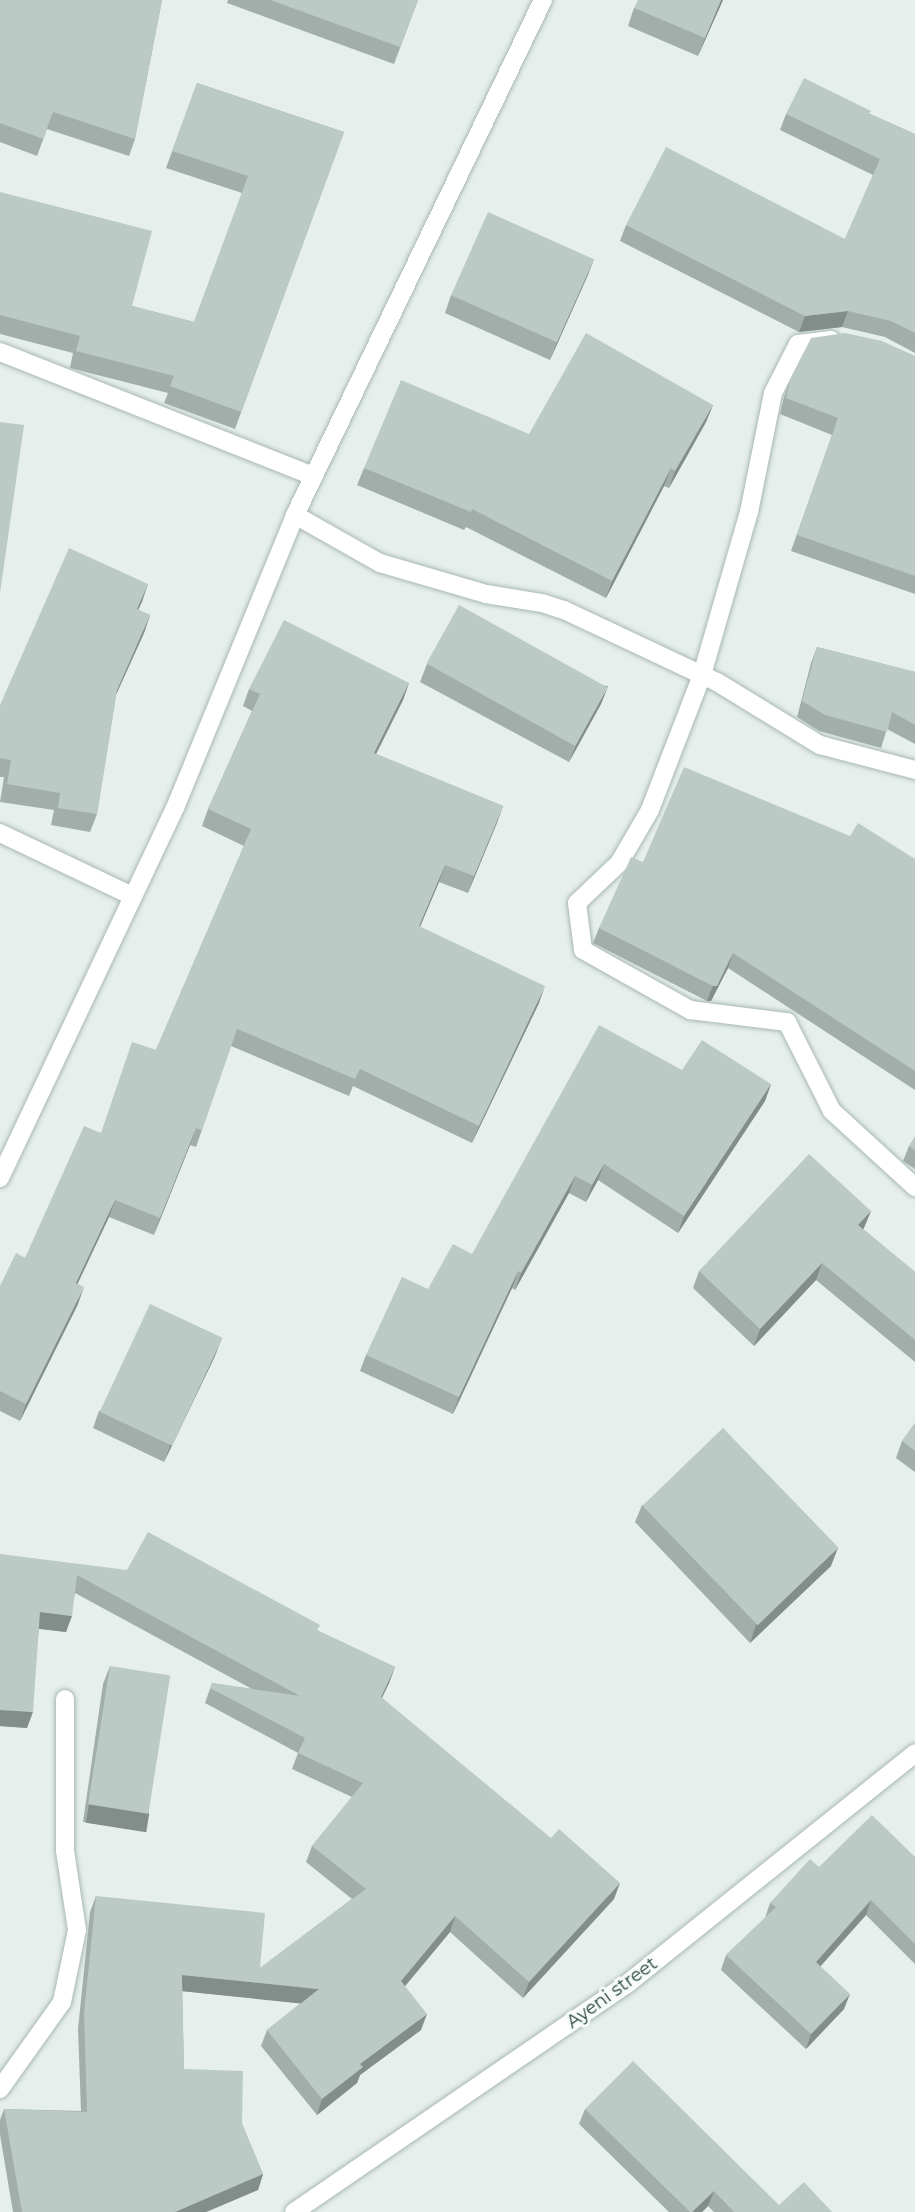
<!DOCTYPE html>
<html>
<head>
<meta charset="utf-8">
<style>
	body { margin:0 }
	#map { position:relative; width:915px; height:2212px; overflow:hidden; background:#e6efeb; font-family:Montserrat,sans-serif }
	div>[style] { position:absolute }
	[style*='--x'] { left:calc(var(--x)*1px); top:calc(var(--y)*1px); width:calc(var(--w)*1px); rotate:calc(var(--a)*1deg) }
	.roads { filter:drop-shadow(0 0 2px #a8b8b2) drop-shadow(0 0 2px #a8b8b2) }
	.minor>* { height:18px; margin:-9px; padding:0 9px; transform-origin:9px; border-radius:9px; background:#fff }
	.wall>* { inset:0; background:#a1aea9 }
	.shaded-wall>* { inset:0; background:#838d89; transform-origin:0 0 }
	.building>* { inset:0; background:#bbcac4; transform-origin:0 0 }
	span { translate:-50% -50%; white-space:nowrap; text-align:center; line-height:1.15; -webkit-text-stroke:6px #f7fbf9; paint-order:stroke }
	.street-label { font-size:18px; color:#24423a }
</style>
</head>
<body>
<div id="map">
	<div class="roads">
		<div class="minor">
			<i style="--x:831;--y:340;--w:33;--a:173"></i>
			<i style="--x:798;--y:344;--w:55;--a:117"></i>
			<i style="--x:773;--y:393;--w:121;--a:101.4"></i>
			<i style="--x:749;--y:512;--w:170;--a:106.1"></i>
			<i style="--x:702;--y:675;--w:145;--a:111.1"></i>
			<i style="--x:650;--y:810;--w:61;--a:120.3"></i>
			<i style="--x:619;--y:863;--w:58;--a:136.4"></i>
			<i style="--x:577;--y:903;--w:47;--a:82.7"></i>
			<i style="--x:583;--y:950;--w:123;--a:29.3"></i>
			<i style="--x:690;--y:1010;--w:98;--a:7.1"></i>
			<i style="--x:787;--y:1022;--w:100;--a:63.2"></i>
			<i style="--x:832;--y:1111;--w:113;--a:42.5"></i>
			<i style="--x:0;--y:352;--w:337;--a:21.6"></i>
			<i style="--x:295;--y:515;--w:98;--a:29.5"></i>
			<i style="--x:380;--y:563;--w:110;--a:16.3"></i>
			<i style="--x:486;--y:594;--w:57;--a:9.1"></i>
			<i style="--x:542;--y:603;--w:23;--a:18"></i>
			<i style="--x:564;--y:610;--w:169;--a:25.2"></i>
			<i style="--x:717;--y:682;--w:121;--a:31.5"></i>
			<i style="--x:820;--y:745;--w:98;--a:14.7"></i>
			<i style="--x:0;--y:833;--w:144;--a:25.5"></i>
			<i style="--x:0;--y:1178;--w:409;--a:-64.7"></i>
			<i style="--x:175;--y:808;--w:317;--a:-67.7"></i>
			<i style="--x:295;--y:515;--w:572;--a:-64.29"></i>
			<i style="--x:0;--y:2089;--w:107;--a:-54.5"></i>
			<i style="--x:62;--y:2002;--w:74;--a:-78.2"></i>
			<i style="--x:77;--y:1930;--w:80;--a:-98.6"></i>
			<i style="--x:65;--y:1851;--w:152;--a:-90"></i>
			<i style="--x:294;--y:2212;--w:404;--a:-34.4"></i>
			<i style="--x:627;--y:1984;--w:369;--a:-38.7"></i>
		</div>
	</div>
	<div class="wall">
		<i style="clip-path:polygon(0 0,162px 0,135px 139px,129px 156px,47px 129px,37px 156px,0 142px)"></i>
		<i style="clip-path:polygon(228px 0,418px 0,394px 64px,227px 3px)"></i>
		<i style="clip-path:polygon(723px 0,698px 56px,628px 26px,634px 8px)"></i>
		<i style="clip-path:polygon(197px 83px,344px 132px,235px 429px,164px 403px,168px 393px,70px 368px,73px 353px,0 334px,0 192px,132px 306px,194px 322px,242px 193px,166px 168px)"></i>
		<i style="clip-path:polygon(786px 114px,870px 114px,915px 134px,915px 353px,885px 337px,842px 327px,799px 332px,620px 241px,626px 225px,845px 239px,873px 175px,780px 130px)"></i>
		<i style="clip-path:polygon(594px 259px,587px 277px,550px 360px,445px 313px,451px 295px)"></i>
		<i style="clip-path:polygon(915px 356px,915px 594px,791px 551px,832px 435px,780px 414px,784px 397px,790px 380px)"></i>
		<i style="clip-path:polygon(713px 405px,706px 422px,669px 488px,664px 486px,606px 598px,466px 527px,464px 530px,357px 485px,364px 468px,529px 434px)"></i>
		<i style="clip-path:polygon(148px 584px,138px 610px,150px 615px,144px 633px,116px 695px,97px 814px,90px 832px,51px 825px,54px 810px,0 802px,4px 777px,0 777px,0 705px)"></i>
		<i style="clip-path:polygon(817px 647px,915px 672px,915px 744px,887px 729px,881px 748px,819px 731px,797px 717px,811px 663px)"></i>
		<i style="clip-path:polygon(427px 664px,608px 686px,601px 704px,569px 762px,420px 682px)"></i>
		<i style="clip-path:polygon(409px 683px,403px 700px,376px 754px,503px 806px,468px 893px,439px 882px,420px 927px,539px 1003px,472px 1143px,353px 1086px,349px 1096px,231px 1046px,196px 1147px,190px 1145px,154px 1235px,109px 1217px,77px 1284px,78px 1304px,20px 1421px,0 1411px,0 1286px,25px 1258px,101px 1133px,156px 1050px,244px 846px,202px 826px,208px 809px,252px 711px,243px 706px,249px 689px)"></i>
		<i style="clip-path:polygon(850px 836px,915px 859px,915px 1090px,728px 968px,711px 1001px,707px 1001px,593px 943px,599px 928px,643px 862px)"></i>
		<i style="clip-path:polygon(682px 1070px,771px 1084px,765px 1101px,678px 1233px,598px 1180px,586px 1202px,569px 1193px,515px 1290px,512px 1288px,453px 1414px,360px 1371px,366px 1355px,428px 1289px,472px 1254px)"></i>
		<i style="clip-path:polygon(915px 1137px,915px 1169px,903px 1161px,909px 1146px)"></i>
		<i style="clip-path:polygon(871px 1211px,863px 1229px,915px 1272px,915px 1362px,816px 1280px,754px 1346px,693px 1288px,699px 1271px)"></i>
		<i style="clip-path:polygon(215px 1356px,164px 1462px,93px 1428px,99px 1411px)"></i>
		<i style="clip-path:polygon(915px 1423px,915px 1472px,896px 1458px,902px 1441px)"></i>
		<i style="clip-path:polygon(642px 1505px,831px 1566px,750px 1643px,635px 1522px)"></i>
		<i style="clip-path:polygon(0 1554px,318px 1631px,395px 1667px,389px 1683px,382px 1698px,614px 1899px,523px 1998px,450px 1932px,405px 1986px,421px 2030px,360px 2075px,357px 2083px,317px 2115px,261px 2046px,267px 2030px,301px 2003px,182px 1991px,184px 2069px,242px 2124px,263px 2174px,258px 2190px,206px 2212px,13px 2212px,0 2135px,0 2120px,4px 2109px,81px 2111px,78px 2029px,90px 1912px,96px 1896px,260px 1968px,352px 1899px,306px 1862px,312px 1846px,352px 1797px,292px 1769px,298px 1753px,205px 1703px,212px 1683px,252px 1689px,75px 1593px,66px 1632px,39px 1629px,27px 1728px,0 1726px)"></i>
		<i style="clip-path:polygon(110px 1666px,149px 1813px,143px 1831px,83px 1822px,103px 1684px)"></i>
		<i style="clip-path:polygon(915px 1857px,915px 1964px,866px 1915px,820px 1966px,844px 2009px,806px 2049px,721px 1970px,726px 1955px,765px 1918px,770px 1903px,819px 1867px)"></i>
		<i style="clip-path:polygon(585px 2109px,779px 2205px,832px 2212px,714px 2212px,708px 2206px,702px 2212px,669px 2212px,579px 2124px)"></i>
	</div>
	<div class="shaded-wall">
		<i style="clip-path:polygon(721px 0,723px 0,698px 56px,705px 38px)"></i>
		<i style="clip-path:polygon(594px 259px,587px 277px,550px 360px,557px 342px)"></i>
		<i style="clip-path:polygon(848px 311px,842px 327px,799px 332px,805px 316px)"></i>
		<i style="clip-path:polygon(713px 405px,706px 422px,669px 488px,675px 471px)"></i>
		<i style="clip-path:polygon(671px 468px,664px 486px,606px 598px,612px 581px)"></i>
		<i style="clip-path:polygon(148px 584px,142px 602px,130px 627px,137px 609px)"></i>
		<i style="clip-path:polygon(150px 615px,144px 633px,110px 708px,117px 690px)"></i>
		<i style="clip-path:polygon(409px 683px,403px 700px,368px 770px,374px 753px)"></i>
		<i style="clip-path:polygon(608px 686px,601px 704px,569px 762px,576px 745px)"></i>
		<i style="clip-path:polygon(503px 806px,497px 823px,468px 893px,474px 876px)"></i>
		<i style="clip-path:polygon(445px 865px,439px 882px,413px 943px,419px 926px)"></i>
		<i style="clip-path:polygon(733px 953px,728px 968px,711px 1001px,707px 1001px,713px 986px)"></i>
		<i style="clip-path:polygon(545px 986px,539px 1003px,472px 1143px,479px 1126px)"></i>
		<i style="clip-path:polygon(771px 1084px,765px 1101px,678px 1233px,684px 1216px)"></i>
		<i style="clip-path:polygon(196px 1128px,190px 1145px,154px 1235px,160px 1218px)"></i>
		<i style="clip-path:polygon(604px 1164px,598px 1180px,586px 1202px,592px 1185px)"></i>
		<i style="clip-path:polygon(575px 1176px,569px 1193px,515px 1290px,521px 1273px)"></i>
		<i style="clip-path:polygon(115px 1200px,109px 1217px,70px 1300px,76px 1283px)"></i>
		<i style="clip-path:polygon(871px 1211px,864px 1228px,851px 1242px,858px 1225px)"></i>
		<i style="clip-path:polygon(822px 1263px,816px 1280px,754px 1346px,760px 1329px)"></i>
		<i style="clip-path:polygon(518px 1271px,512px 1288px,453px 1414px,459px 1397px)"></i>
		<i style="clip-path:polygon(84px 1287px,78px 1304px,20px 1421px,26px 1404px)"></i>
		<i style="clip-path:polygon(222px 1338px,215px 1356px,164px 1462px,171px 1444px)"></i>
		<i style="clip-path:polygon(838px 1548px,831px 1566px,750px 1643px,756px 1625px)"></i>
		<i style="clip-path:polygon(40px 1612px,72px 1616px,66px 1632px,34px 1628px)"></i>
		<i style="clip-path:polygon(395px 1667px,389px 1683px,375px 1712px,381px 1697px)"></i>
		<i style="clip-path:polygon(0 1710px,33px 1712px,27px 1728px,0 1726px)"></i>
		<i style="left:89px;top:1804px;width:61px;height:19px;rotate:9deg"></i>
		<i style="clip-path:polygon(620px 1883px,614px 1899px,523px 1998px,529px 1982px)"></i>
		<i style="clip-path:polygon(871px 1900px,866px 1915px,811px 1977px,816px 1962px)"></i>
		<i style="clip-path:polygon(455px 1916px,450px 1932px,396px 1997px,401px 1981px)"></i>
		<i style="left:182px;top:1975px;width:138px;height:16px;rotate:6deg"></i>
		<i style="clip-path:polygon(850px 1994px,844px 2009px,806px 2049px,811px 2034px)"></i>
		<i style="clip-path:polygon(427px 2014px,421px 2030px,360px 2075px,357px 2083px,317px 2115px,322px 2099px,360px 2064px)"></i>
		<i style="clip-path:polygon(263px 2174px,258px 2190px,206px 2212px,175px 2212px)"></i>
		<i style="clip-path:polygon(714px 2191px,708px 2206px,702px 2212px,692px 2212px)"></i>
	</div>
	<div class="building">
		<i style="clip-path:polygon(0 0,162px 0,135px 139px,53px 112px,43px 139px,0 123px)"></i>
		<i style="clip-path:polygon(270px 0,418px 0,400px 47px)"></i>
		<i style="clip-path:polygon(638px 0,721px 0,705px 38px,634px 8px)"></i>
		<i style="clip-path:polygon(804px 78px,871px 111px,869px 114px,915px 134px,915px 333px,891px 321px,848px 311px,805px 316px,626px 225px,666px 147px,845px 239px,880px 159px,786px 114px)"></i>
		<i style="clip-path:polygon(197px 83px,344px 132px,241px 412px,170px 386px,174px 376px,76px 351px,80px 336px,0 315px,0 192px,152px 231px,132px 306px,194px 322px,248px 176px,172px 151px)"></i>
		<i style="left:488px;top:212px;width:116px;height:91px;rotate:24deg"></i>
		<i style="clip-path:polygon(586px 333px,713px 405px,675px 471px,671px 468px,612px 581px,472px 509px,471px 512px,364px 468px,401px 380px,529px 434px)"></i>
		<i style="clip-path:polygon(845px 333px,882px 341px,915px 356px,915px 576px,797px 535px,838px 418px,786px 398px,790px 380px,811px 338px)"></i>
		<i style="clip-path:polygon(0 422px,24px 425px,0 593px)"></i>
		<i style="clip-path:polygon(69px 548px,148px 584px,137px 609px,150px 615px,117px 690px,97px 814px,58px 808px,60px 793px,7px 784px,11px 760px,0 758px,0 705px)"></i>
		<i style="left:459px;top:605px;width:170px;height:67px;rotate:29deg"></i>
		<i style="clip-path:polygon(284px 620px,409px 683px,374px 753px,503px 806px,474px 876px,445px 865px,419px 926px,545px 986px,479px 1126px,360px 1069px,355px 1079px,237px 1029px,202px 1130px,196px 1128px,160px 1218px,115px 1200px,76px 1283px,84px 1287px,26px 1404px,0 1391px,0 1286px,16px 1253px,25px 1258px,84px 1126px,101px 1133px,132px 1042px,156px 1050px,251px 829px,208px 809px,260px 694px,249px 689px)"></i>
		<i style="clip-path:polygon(817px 647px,915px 672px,915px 725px,892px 712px,887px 732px,825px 715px,802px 701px)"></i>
		<i style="clip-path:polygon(684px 767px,850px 836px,858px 823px,915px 859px,915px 1071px,733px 953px,717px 986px,713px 986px,599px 928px,631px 857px,643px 862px)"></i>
		<i style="clip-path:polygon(599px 1025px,682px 1070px,702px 1040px,771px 1084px,684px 1216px,604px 1164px,592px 1185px,575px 1176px,521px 1273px,518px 1271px,459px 1397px,366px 1355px,402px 1277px,428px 1289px,453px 1244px,472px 1254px)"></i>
		<i style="clip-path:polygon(915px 1137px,915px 1150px,909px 1146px)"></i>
		<i style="clip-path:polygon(809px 1154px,871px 1211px,858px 1225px,915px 1272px,915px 1340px,822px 1263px,760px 1329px,699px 1271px)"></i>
		<i style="left:150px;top:1304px;width:80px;height:119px;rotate:25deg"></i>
		<i style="clip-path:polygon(915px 1423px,915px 1451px,902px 1441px)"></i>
		<i style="left:723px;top:1428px;width:166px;height:112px;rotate:46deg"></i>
		<i style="clip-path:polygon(148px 1532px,320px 1625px,317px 1630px,395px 1667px,381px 1697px,551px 1838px,559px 1829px,620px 1883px,529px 1982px,455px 1916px,401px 1981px,427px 2014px,360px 2064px,363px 2067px,322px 2099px,267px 2030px,319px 1989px,182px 1975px,184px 2069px,243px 2071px,242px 2124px,263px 2174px,175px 2212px,22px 2212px,4px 2109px,87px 2112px,84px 2013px,96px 1896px,265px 1913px,260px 1968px,366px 1889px,312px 1846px,363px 1783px,298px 1753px,305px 1738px,210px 1688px,212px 1683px,300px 1696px,77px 1575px,72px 1616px,40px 1612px,33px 1712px,0 1710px,0 1554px,127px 1570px)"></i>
		<i style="left:110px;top:1666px;width:61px;height:140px;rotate:9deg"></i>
		<i style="clip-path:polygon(872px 1815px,915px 1857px,915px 1944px,871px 1900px,816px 1962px,850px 1994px,811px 2034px,726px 1955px,776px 1907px,770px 1903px,810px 1859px,819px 1867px)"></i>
		<i style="clip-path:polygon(633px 2061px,779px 2205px,804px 2182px,832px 2212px,734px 2212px,714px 2191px,692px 2212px,690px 2212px,585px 2109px)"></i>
	</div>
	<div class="street-label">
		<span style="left:612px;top:1993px;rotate:-36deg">Ayeni street</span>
	</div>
</div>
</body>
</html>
